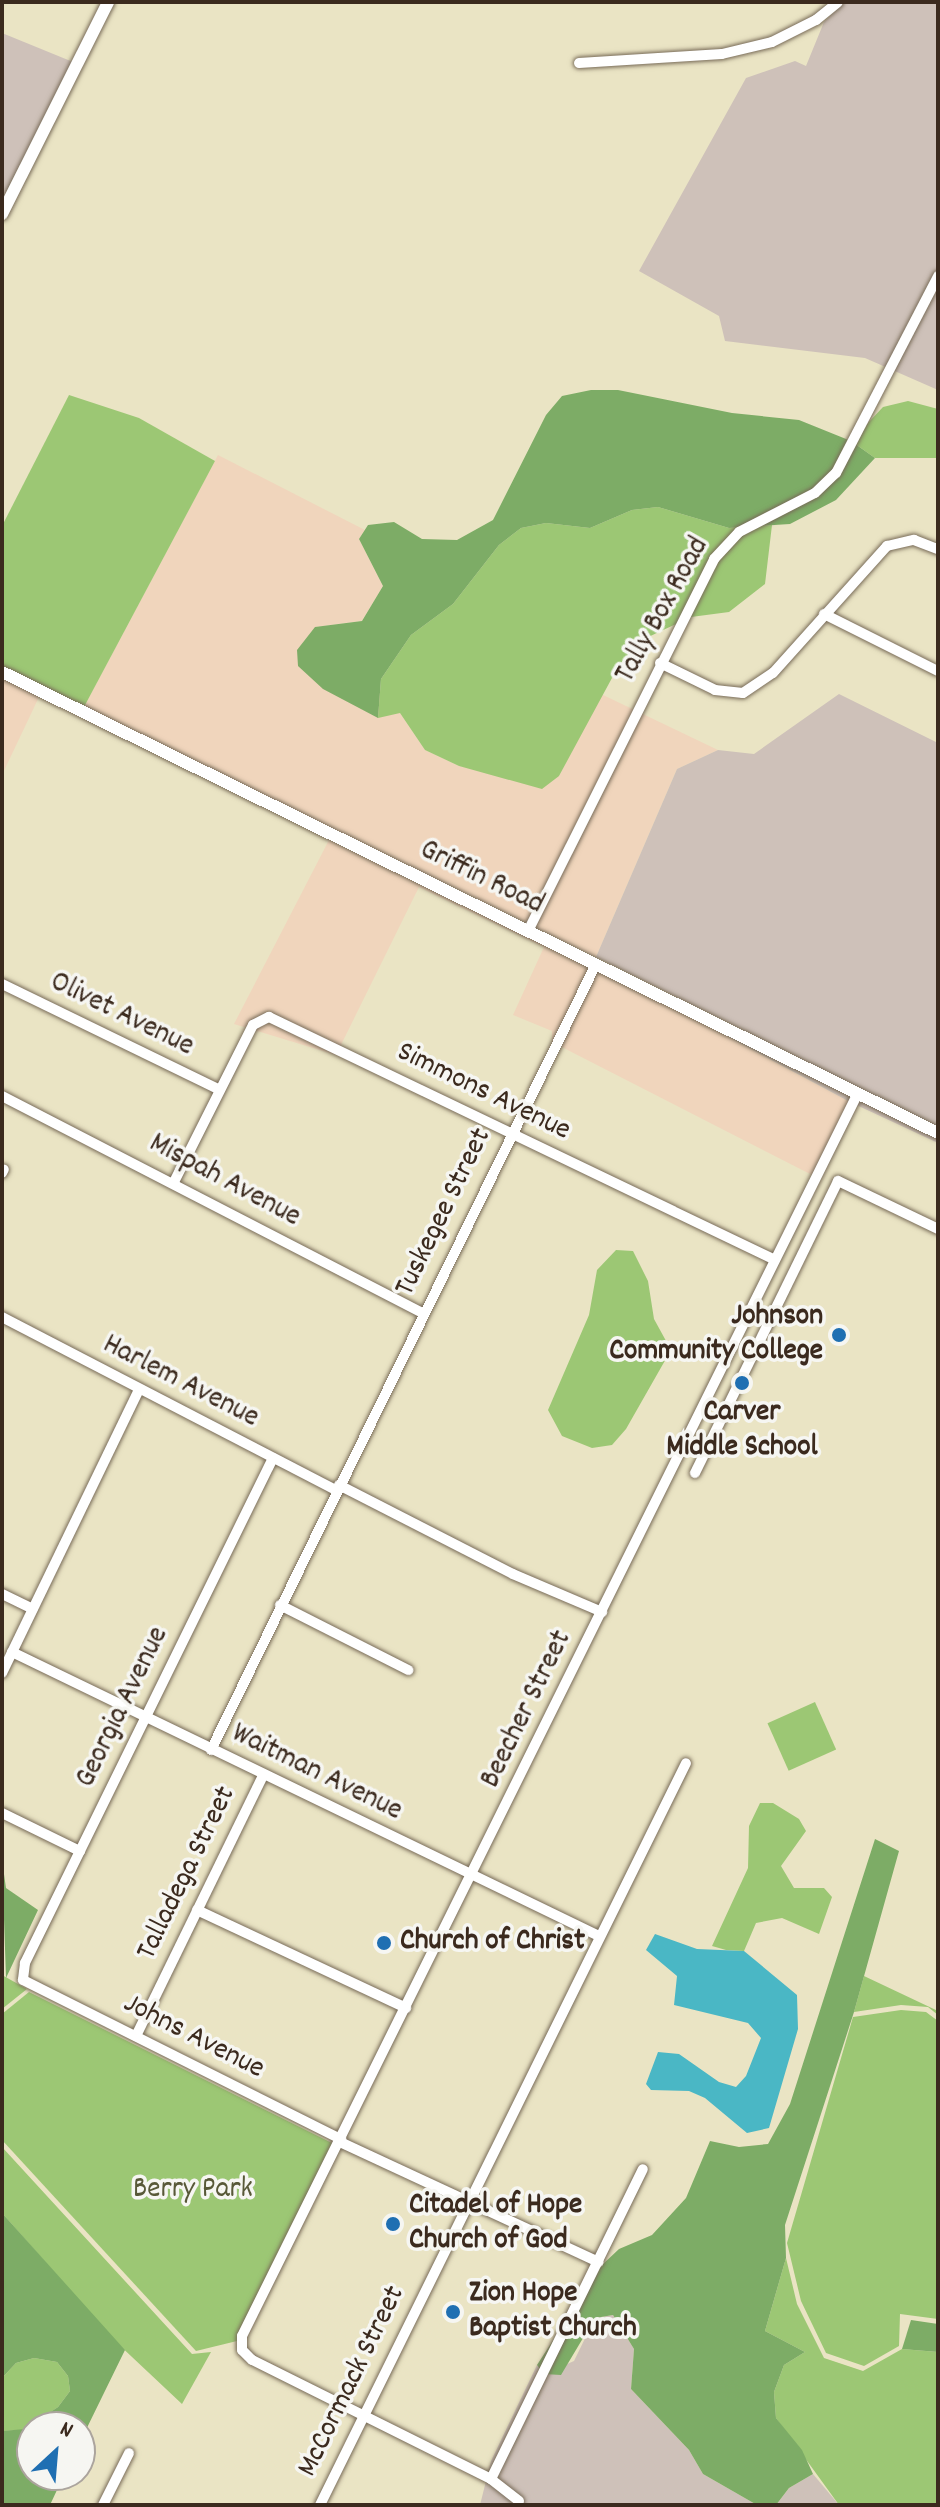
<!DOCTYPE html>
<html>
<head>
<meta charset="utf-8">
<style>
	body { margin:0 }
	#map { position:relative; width:940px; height:2507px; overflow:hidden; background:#eae4c4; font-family:Dekko,sans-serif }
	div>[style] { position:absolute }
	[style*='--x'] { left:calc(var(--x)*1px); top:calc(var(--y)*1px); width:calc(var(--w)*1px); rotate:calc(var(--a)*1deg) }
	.built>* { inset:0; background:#f0d5bc }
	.industrial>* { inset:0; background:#cec1b9 }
	.green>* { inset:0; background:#9cc774; transform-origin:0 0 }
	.forest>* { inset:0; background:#7dac66 }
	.water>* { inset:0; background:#4ab7c5 }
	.roads { filter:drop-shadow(0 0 2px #786b58) drop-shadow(0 0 2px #786b58) }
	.minor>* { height:10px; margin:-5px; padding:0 5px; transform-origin:5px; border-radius:5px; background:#fff }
	.tertiary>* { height:12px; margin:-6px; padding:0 6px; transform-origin:6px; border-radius:6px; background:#fff }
	.dots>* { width:22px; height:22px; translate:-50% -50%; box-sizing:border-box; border:4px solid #f6f6f2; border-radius:50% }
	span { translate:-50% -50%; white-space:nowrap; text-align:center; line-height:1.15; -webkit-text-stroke:7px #f6f6f2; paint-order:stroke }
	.street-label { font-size:30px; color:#3b2a1e }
	.poi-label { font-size:30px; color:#3b2a1e; font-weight:700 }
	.right { translate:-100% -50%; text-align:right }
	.left { translate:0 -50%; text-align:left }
	.park-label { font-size:30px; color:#585938 }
	.frame { position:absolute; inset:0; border:4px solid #3b2a1e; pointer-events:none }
	.north { position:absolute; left:16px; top:2411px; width:80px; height:80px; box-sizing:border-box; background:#f6f6f2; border:2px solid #aba49d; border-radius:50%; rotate:26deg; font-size:22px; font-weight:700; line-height:32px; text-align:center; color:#3b2a1e }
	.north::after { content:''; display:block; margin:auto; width:28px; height:36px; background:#1f6fb2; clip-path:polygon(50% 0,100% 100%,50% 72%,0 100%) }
</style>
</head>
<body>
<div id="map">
	<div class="built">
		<i style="clip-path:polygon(218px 455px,365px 530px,359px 539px,383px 586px,362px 621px,315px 627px,400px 713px,425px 750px,459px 766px,494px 773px,559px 776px,601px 694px,718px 750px,677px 769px,596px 957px,84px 707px)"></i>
		<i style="clip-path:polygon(2px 678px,39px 697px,2px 775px)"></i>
		<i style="clip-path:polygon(329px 840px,695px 1019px,850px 1102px,814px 1176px,552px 1042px,552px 1031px,513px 1015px,544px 947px,419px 887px,336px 1055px,234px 1024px)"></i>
	</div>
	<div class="industrial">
		<i style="clip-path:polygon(844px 2px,938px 2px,938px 390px,865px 358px,725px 341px,719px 316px,639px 271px,746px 78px,795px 61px,806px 66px,824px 22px)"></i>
		<i style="clip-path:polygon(2px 33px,73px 62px,2px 203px)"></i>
		<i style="clip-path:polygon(839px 694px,938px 743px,938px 1127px,596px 957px,677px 769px,718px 750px,754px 754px)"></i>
		<i style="clip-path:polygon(695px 1019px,938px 1139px,938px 1143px,850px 1102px)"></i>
		<i style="clip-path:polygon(613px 2315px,634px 2349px,631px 2389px,689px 2450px,703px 2474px,757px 2505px,480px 2505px,491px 2461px,537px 2365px,544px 2374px,574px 2361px,595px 2318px)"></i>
		<i style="clip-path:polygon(813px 2474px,839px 2505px,776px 2505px,789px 2488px)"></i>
	</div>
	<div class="green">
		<i style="clip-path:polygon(69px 395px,139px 418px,215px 461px,84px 707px,2px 666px,2px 526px)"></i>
		<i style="clip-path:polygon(908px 401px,938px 409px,938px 458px,875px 458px,851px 441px,883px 407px)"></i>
		<i style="clip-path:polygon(658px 507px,729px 528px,772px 525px,765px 584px,729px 612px,691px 617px,644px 639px,619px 665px,559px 776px,542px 789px,459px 766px,425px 750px,400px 713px,378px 718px,381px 679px,411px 635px,453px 604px,499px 545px,521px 528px,546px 523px,590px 528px,632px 510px)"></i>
		<i style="clip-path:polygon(616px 1250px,633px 1251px,648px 1281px,654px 1319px,671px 1350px,626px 1429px,612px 1445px,592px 1448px,562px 1436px,548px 1410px,589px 1315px,597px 1270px)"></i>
		<i style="left:815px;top:1702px;width:52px;height:52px;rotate:66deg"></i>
		<i style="clip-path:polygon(760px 1803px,773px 1803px,799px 1819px,806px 1831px,781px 1866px,794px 1888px,824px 1888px,832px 1897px,819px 1934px,782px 1918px,756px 1923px,744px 1951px,726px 1950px,712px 1946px,748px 1868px,749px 1826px)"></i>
		<i style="clip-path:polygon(2px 1975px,27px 1989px,2px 2009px)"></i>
		<i style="clip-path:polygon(864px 1976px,938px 2011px,938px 2015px,928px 2007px,901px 2005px,854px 2012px)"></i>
		<i style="clip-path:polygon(29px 1992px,334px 2144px,237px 2341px,196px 2351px,2px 2140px,2px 2014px)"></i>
		<i style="clip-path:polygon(901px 2010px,926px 2012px,938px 2021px,938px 2319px,900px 2314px,899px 2346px,864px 2366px,826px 2353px,801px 2301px,787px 2243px,853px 2017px)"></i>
		<i style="clip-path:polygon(2px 2147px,192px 2354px,211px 2352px,182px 2404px,115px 2341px,2px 2213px)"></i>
		<i style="clip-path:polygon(786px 2258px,797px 2304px,824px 2358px,863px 2371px,902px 2349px,938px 2352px,938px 2505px,839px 2505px,776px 2418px,774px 2392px,784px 2365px,805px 2352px,765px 2331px)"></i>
		<i style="clip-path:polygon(34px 2358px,57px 2362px,68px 2376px,70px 2391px,58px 2407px,25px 2430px,2px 2431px,2px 2378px,16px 2363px)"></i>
	</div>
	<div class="forest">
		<i style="clip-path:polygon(591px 390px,618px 390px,732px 413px,799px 420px,851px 441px,875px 458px,836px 500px,790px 524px,729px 528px,658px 507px,632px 510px,590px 528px,546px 523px,521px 528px,499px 545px,453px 604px,411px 635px,381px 679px,378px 718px,323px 689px,298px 666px,297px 650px,315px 627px,362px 621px,383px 586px,359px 539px,368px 525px,394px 522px,422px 539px,457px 540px,493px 520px,546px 415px,562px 396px)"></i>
		<i style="clip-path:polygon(875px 1839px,899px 1851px,854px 2012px,785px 2225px,786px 2258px,765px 2331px,805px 2352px,784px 2365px,774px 2392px,776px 2418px,802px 2450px,813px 2474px,789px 2488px,776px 2505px,757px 2505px,703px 2474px,689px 2450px,631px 2389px,634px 2349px,613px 2315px,595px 2318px,561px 2375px,544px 2374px,537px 2365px,602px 2265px,619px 2249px,652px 2235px,686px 2198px,710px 2141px,739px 2147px,768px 2144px,790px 2104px)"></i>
		<i style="clip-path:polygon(2px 1860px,6px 1888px,38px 1910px,6px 1978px)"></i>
		<i style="clip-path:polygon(2px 2213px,125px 2350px,80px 2442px,80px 2427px,32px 2427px,32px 2475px,64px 2475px,50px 2505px,2px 2505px,2px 2431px,25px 2429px,58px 2407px,70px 2391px,68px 2376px,57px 2362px,34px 2358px,16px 2363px,2px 2378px)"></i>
		<i style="clip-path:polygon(911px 2320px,938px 2324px,938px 2352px,902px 2349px)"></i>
	</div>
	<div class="water">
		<i style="clip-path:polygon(655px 1934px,697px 1949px,744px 1951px,797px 1995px,798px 2029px,769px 2128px,747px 2133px,705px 2098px,689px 2091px,651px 2090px,646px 2084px,658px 2052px,679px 2054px,719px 2082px,736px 2087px,746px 2076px,761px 2038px,748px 2023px,674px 2005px,677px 1976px,646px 1950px)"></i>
	</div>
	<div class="roads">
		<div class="minor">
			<i style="--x:579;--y:63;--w:143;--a:-3.6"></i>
			<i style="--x:722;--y:54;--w:51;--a:-13.5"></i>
			<i style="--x:772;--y:42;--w:49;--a:-26.6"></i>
			<i style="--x:816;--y:20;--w:28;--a:-39"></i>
			<i style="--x:824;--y:614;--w:127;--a:26.6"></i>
			<i style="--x:660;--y:663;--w:61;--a:26.1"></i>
			<i style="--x:715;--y:690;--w:28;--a:6"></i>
			<i style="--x:743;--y:693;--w:36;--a:-34"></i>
			<i style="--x:773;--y:673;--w:171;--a:-48.1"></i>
			<i style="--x:887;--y:546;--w:28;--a:-13"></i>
			<i style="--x:914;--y:540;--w:26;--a:21"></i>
			<i style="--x:528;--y:931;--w:416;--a:-63.4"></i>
			<i style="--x:714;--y:559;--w:37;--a:-47"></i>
			<i style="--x:739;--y:532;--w:85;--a:-27.2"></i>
			<i style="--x:815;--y:493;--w:29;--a:-44"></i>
			<i style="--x:836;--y:473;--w:222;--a:-62.6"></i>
			<i style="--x:2;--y:984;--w:242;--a:25.9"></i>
			<i style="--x:2;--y:1096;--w:474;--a:27.3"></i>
			<i style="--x:2;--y:1173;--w:4;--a:-63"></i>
			<i style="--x:174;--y:1182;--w:176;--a:-63.3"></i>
			<i style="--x:253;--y:1025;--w:18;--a:-27"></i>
			<i style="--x:269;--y:1017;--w:561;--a:25.65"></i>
			<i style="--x:2;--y:1317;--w:376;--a:27.4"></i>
			<i style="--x:273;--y:1458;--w:563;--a:116.16"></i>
			<i style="--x:25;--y:1963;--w:17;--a:97"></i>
			<i style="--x:23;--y:1980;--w:356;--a:26.6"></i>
			<i style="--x:695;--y:1473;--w:325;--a:-63.9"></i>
			<i style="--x:838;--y:1181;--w:111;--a:25.6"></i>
			<i style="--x:339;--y:1485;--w:195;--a:27.1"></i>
			<i style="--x:513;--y:1574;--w:97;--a:23.1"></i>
			<i style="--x:2;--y:1594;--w:34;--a:26"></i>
			<i style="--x:280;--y:1605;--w:144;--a:26.9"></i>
			<i style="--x:12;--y:1652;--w:652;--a:25.82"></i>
			<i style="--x:2;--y:1673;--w:315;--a:-64.2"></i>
			<i style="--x:211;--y:1750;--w:875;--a:-63.9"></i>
			<i style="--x:2;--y:1813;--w:87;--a:26"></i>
			<i style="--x:197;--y:1910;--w:231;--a:25.1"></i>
			<i style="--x:136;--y:2036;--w:289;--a:-64"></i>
			<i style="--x:340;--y:2142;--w:285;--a:24.9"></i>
			<i style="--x:491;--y:2479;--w:345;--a:-63.9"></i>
			<i style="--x:519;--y:2501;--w:36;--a:-142"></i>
			<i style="--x:491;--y:2479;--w:267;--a:-153.5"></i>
			<i style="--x:252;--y:2360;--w:14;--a:-135"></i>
			<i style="--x:242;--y:2350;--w:14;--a:-90"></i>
			<i style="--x:242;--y:2336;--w:1387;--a:-63.64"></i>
			<i style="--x:103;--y:2505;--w:58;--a:-63.4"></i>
			<i style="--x:320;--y:2505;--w:827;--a:-63.74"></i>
		</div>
		<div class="tertiary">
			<i style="--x:2;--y:214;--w:237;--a:-63.4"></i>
			<i style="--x:2;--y:672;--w:1043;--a:26.22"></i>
		</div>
	</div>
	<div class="dots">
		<i style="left:839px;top:1335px;background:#1f6fb2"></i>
		<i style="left:742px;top:1383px;background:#1f6fb2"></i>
		<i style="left:384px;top:1943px;background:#1f6fb2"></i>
		<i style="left:393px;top:2224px;background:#1f6fb2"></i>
		<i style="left:453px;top:2312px;background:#1f6fb2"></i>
	</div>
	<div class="street-label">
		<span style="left:664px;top:611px;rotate:-61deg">Tally Box Road</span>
		<span style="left:481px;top:879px;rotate:26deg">Griffin Road</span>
		<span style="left:121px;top:1016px;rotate:26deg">Olivet Avenue</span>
		<span style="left:483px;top:1093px;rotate:26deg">Simmons Avenue</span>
		<span style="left:224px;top:1182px;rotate:28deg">Mispah Avenue</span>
		<span style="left:445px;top:1213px;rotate:-64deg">Tuskegee Street</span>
		<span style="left:180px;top:1383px;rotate:27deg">Harlem Avenue</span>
		<span style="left:124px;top:1708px;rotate:-64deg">Georgia Avenue</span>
		<span style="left:528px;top:1710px;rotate:-64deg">Beecher Street</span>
		<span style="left:316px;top:1774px;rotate:26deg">Waitman Avenue</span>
		<span style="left:188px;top:1874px;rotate:-64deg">Talladega Street</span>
		<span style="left:193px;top:2038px;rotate:27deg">Johns Avenue</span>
		<span style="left:353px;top:2382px;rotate:-64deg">McCormack Street</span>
	</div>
	<div class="poi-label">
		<span class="right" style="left:823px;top:1335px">Johnson<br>Community College</span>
		<span style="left:742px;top:1431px">Carver<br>Middle School</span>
		<span class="left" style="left:400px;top:1943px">Church of Christ</span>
		<span class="left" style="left:409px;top:2224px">Citadel of Hope<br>Church of God</span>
		<span class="left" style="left:469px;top:2312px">Zion Hope<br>Baptist Church</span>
	</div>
	<div class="park-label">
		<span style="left:193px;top:2191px">Berry Park</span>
	</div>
	<div class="frame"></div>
	<div class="north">N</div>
</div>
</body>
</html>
